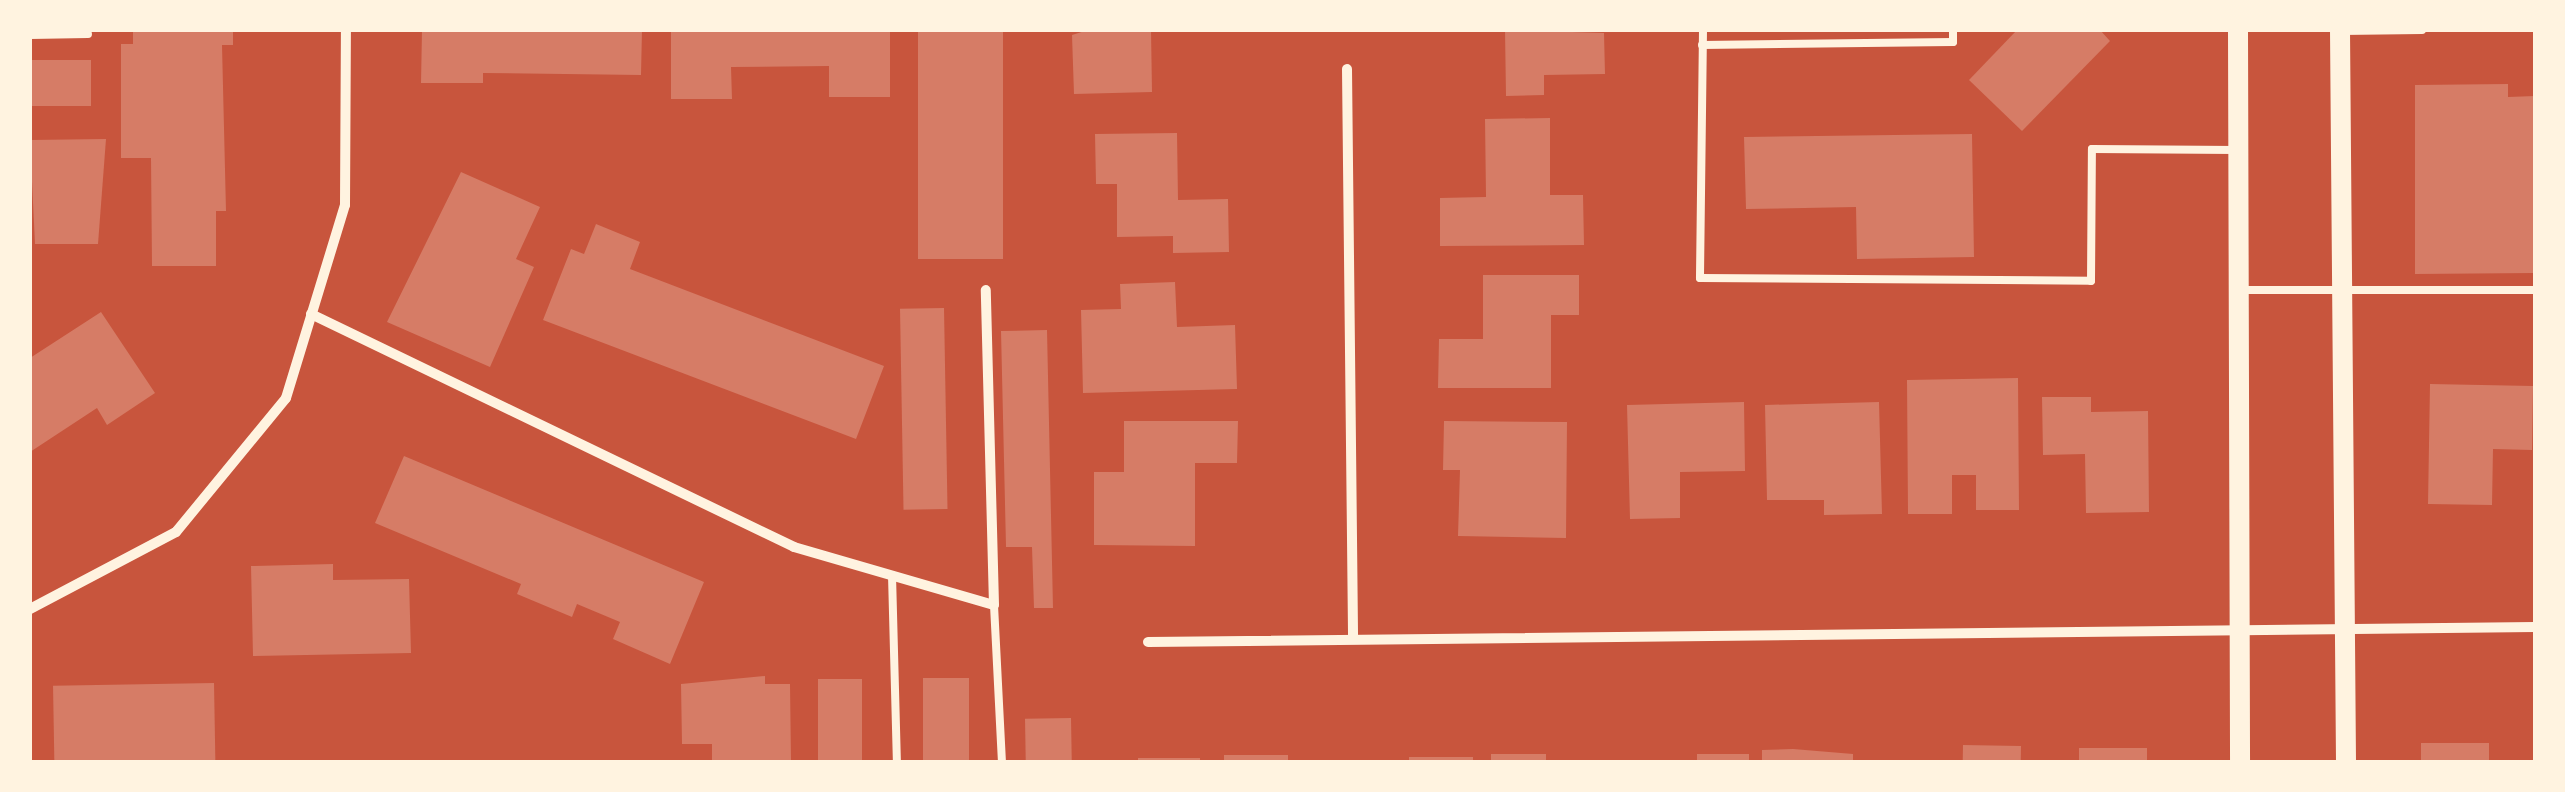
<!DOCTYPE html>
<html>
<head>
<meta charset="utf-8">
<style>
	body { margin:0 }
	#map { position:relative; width:2565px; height:792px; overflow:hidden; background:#c8553d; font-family:Karla,sans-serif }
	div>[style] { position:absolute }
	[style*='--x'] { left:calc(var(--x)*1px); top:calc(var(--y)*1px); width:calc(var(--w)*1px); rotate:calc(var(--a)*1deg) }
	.building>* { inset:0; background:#d67c66; transform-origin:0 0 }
	.service>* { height:8px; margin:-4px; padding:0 4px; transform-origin:4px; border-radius:4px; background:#fff3e0 }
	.minor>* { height:10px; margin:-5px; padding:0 5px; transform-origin:5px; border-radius:5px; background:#fff3e0 }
	.secondary>* { height:20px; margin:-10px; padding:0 10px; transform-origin:10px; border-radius:10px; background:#fff3e0 }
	span { translate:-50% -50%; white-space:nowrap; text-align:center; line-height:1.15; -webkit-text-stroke:8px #fff3e0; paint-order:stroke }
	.frame { position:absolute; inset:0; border:32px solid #fff3e0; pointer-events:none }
</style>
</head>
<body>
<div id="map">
	<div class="building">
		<i style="clip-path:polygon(133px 30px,233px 30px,233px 45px,222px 45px,226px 211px,216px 211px,216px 266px,152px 266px,151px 158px,121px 158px,121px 44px,133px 44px)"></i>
		<i style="clip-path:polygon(422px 30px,642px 30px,641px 75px,483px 73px,483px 83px,421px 83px)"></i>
		<i style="clip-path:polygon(671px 30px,890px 30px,890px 97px,829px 97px,829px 66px,731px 67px,732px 99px,671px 99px)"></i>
		<i style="left:918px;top:30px;width:85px;height:229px"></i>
		<i style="clip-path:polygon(1088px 30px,1151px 30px,1152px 92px,1074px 94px,1072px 35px)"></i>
		<i style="clip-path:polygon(1505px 30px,1604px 33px,1605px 74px,1544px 75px,1544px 95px,1506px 96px)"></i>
		<i style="clip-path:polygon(2017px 30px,2100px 30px,2110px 41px,2022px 131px,1969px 80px)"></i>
		<i style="left:91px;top:60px;width:46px;height:61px;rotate:90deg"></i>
		<i style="clip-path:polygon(2508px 84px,2508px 97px,2535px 96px,2535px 273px,2415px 274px,2415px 85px)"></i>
		<i style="clip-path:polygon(1550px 118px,1550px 195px,1583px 195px,1584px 245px,1440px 246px,1440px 198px,1486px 197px,1485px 119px)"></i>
		<i style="clip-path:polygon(1177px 133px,1178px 200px,1228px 199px,1229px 252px,1173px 253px,1173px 236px,1117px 237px,1117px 184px,1096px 184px,1095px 134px)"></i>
		<i style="clip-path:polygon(1972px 134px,1974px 257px,1857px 259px,1856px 207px,1746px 209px,1744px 137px)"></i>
		<i style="clip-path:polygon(106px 139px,98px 244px,35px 244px,30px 140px)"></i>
		<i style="clip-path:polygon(461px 172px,540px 207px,516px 259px,534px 267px,490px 367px,387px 322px)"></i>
		<i style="clip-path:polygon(596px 224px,640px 242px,630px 269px,884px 366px,856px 439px,543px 320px,571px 249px,584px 254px)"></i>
		<i style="clip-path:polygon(1483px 275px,1579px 275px,1579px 315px,1551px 315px,1551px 388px,1438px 388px,1439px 339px,1483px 339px)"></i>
		<i style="clip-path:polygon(1175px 282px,1177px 327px,1235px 325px,1237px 389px,1083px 393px,1081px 310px,1121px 309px,1120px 284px)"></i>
		<i style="left:944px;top:308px;width:201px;height:44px;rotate:89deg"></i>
		<i style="clip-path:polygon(101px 312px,155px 393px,107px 425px,97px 408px,30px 452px,30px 358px)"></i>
		<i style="clip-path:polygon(1047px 330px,1053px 608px,1034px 608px,1032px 547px,1006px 547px,1001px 331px)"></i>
		<i style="clip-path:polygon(2018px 378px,2019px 510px,1976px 510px,1976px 475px,1952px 475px,1952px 514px,1908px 514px,1907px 380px)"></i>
		<i style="clip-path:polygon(2430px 384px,2533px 386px,2532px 450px,2493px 449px,2492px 505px,2428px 504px)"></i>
		<i style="clip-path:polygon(2042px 397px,2091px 397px,2091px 412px,2148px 411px,2149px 512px,2086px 513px,2085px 454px,2043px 455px)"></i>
		<i style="clip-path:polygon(1744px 402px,1745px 471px,1680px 472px,1680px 518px,1630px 519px,1627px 405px)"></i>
		<i style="clip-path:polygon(1879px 402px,1882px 514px,1824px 515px,1824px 500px,1767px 500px,1765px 405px)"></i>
		<i style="clip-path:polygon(1124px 421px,1238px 421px,1237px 463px,1195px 463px,1195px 546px,1094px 545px,1094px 472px,1124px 472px)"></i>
		<i style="clip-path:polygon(1444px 421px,1567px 422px,1566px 538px,1458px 536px,1460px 470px,1443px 470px)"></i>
		<i style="clip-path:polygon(404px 456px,704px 582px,670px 664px,613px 639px,620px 622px,577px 604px,572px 617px,517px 594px,521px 584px,375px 523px)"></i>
		<i style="clip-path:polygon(333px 564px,333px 580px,409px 579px,411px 653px,253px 656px,251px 566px)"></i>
		<i style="clip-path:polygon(765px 676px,765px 684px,790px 684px,791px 762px,712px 762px,712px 744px,682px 744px,681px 684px)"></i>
		<i style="left:969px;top:678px;width:84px;height:46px;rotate:90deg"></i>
		<i style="left:818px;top:679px;width:44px;height:83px"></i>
		<i style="left:214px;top:683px;width:79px;height:161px;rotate:89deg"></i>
		<i style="left:1071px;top:718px;width:44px;height:46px;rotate:89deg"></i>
		<i style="left:2489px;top:743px;width:19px;height:68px;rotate:90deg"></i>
		<i style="left:1963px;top:745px;width:58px;height:17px;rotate:1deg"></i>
		<i style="left:2079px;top:748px;width:68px;height:14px"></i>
		<i style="clip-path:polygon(1793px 749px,1853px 754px,1853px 762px,1762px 762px,1762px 750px)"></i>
		<i style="left:1491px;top:754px;width:55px;height:8px"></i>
		<i style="left:1697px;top:754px;width:52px;height:8px"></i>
		<i style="left:1224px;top:755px;width:64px;height:7px"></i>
		<i style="left:1409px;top:757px;width:64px;height:5px"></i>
		<i style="left:1138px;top:758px;width:62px;height:4px"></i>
	</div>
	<div class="service">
		<i style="--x:1703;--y:30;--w:248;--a:90.7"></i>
		<i style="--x:1700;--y:278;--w:391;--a:0.4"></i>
		<i style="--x:2091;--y:281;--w:132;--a:-89.6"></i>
		<i style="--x:2092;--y:149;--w:145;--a:0.4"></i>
		<i style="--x:2341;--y:31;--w:81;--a:-0.7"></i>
		<i style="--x:30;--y:35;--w:58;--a:-1"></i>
		<i style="--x:1702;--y:45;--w:251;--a:-0.7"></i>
		<i style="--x:1953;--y:42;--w:12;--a:-90"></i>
		<i style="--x:2240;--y:290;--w:295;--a:0"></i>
		<i style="--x:892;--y:575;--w:187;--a:88.5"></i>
		<i style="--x:994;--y:605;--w:157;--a:87.1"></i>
	</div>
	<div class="minor">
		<i style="--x:1347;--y:69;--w:567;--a:89.39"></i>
		<i style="--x:311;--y:314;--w:536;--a:25.75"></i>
		<i style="--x:794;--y:547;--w:208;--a:16.2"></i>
		<i style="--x:994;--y:605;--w:315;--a:-91.5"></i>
		<i style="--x:30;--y:609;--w:165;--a:-27.8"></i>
		<i style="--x:176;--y:532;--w:173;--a:-50.6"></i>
		<i style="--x:286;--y:398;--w:202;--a:-73"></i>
		<i style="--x:345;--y:205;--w:175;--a:-89.7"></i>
		<i style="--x:1148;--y:642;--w:1387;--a:-0.62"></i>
	</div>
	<div class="secondary">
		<i style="--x:2238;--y:30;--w:732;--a:89.84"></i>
		<i style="--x:2340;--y:30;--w:732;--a:89.53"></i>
	</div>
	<div class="frame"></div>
</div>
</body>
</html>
